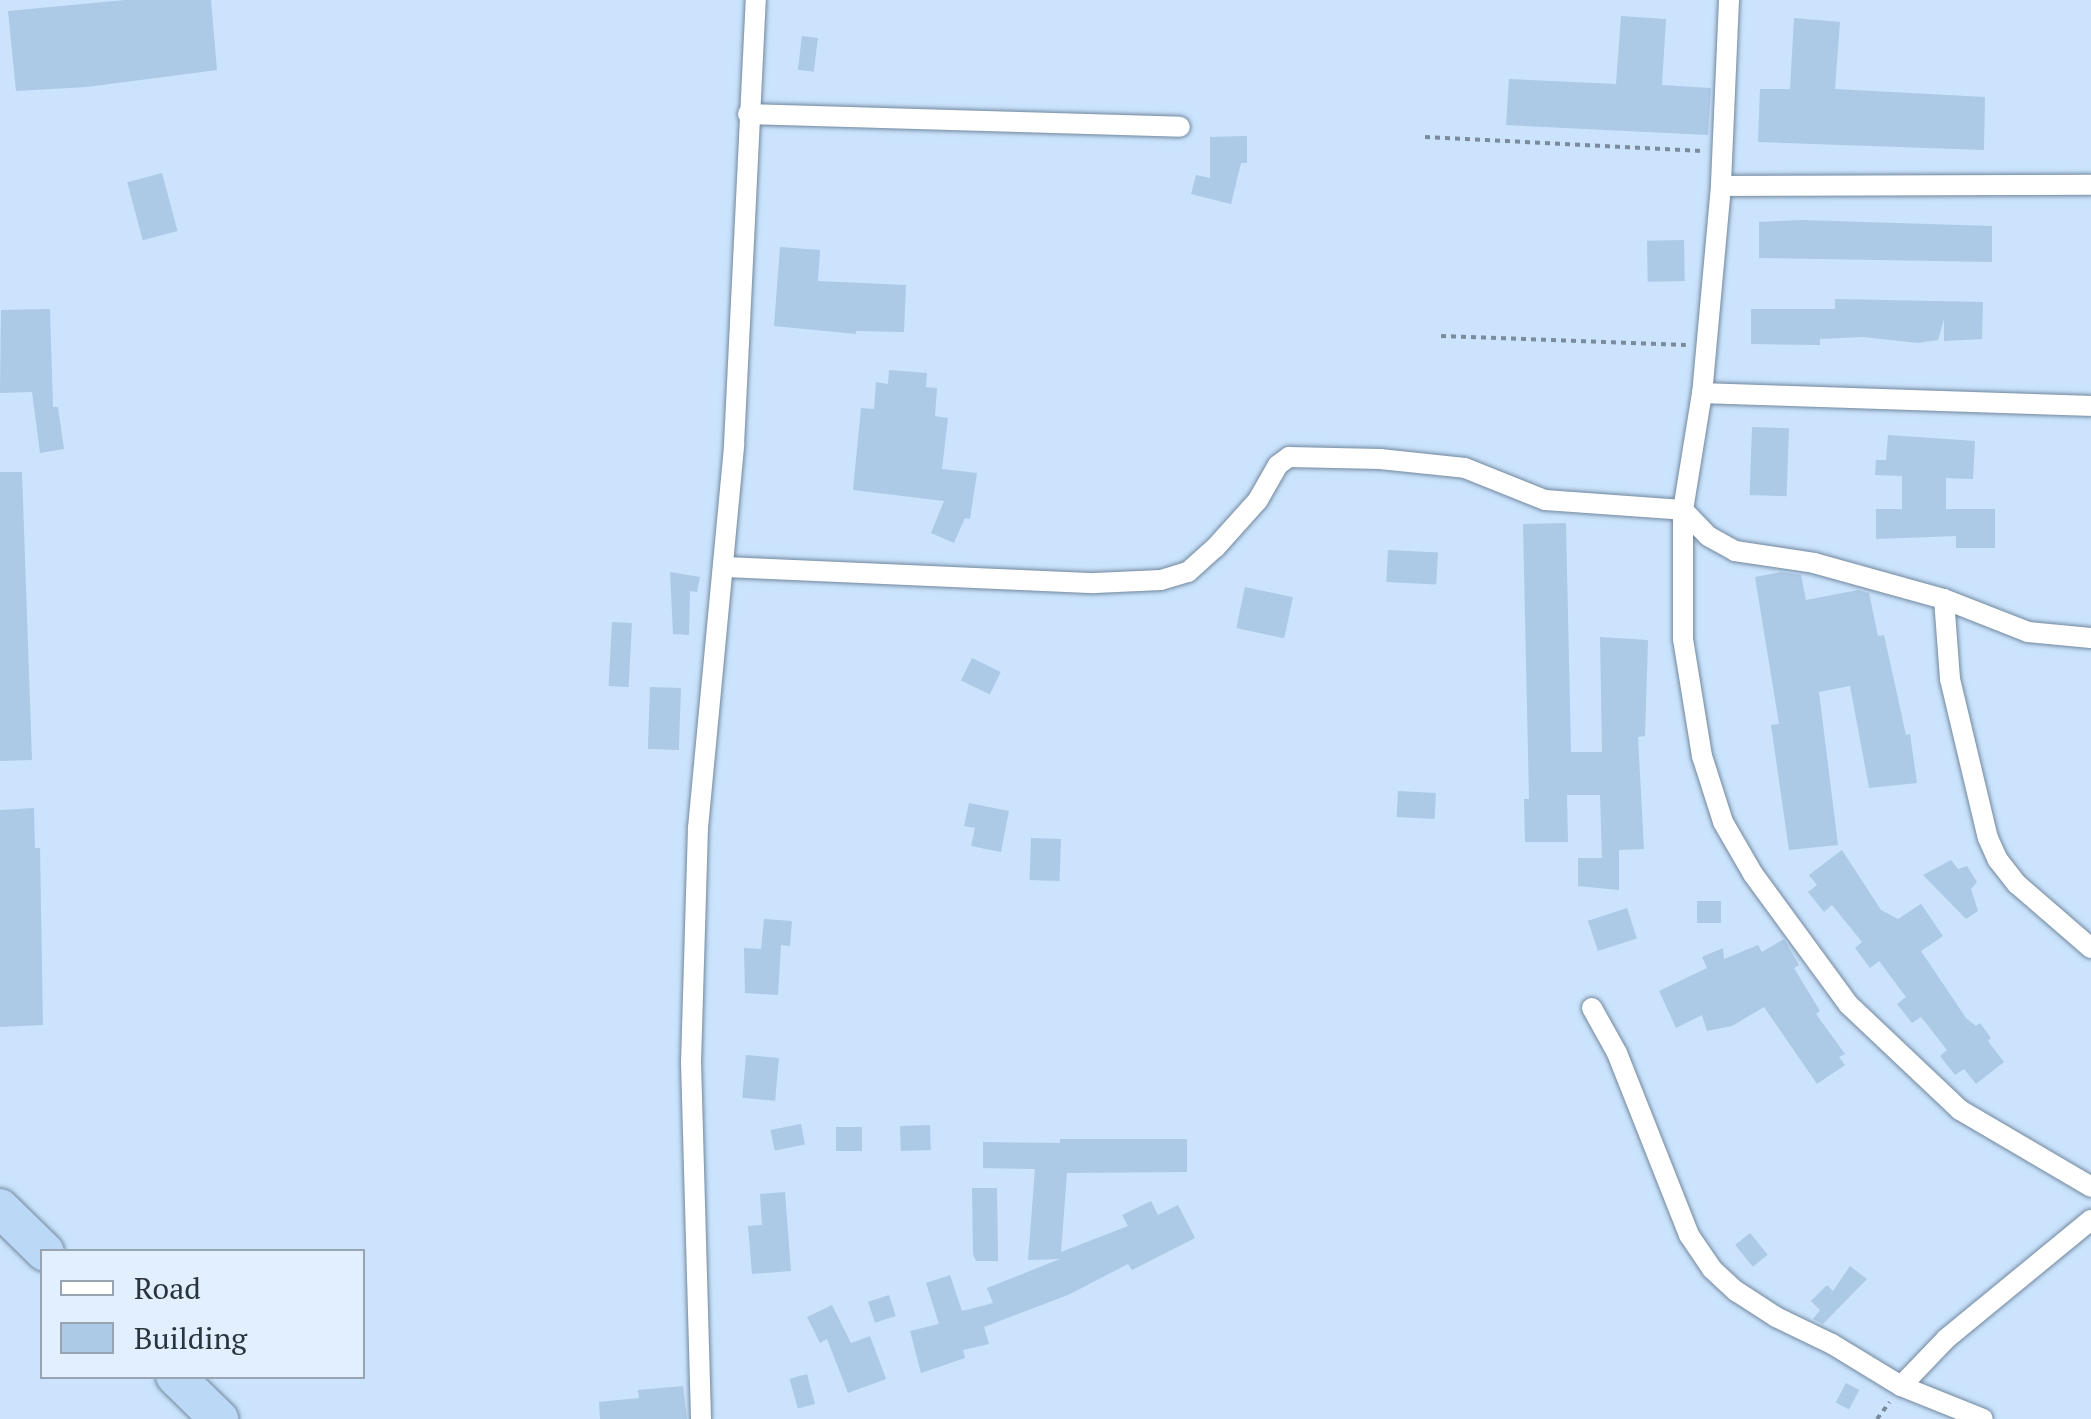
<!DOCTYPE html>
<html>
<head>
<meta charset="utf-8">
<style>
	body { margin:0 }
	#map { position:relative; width:2091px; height:1419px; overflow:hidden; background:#cbe3fc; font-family:"PT Serif",serif }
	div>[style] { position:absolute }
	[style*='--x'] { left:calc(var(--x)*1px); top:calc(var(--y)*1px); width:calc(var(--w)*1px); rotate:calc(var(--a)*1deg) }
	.building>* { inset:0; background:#acc9e6; transform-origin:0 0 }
	.path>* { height:4px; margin-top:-2px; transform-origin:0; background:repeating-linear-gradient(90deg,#7a8b9b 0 5px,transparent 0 10px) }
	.roads { filter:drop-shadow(0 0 2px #71889e) drop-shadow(0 0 2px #71889e) }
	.street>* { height:20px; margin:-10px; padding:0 10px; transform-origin:10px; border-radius:10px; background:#fff }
	.highway>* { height:38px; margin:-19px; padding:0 19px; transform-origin:19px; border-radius:19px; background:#bbd8f6 }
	span { translate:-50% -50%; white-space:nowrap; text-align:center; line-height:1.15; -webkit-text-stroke:8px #e1effe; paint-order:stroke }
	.legend { position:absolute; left:40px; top:1249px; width:325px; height:130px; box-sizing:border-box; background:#e1effe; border:2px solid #98a4b1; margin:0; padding:12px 18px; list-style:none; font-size:30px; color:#2a343d }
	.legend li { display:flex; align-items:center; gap:20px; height:50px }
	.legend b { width:50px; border:2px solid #98a4b1 }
</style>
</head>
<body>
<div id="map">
	<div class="building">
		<i style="clip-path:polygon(125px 0,211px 0,217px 70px,87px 87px,16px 91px,8px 11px)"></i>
		<i style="clip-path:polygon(1621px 16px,1666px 19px,1662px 85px,1711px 88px,1708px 135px,1506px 125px,1509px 79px,1616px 84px)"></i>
		<i style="clip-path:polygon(1794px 18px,1840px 22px,1835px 89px,1985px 97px,1984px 150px,1758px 142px,1760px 89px,1790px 89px)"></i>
		<i style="left:802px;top:36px;width:16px;height:34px;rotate:7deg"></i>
		<i style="clip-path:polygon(1247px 136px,1247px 163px,1241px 163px,1231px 204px,1191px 194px,1196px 175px,1210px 178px,1210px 137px)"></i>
		<i style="left:162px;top:173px;width:60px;height:36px;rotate:75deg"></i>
		<i style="clip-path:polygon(1801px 220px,1992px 226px,1992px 262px,1759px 258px,1759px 222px)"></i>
		<i style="left:1684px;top:240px;width:41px;height:37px;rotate:89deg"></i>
		<i style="clip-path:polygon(780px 247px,820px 250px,818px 281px,906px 285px,904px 332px,856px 331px,856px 334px,774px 326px)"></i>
		<i style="clip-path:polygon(1835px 299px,1983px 302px,1982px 339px,1944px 341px,1944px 319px,1938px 340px,1918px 343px,1863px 337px,1820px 339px,1820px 345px,1751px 344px,1751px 309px,1835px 309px)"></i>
		<i style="clip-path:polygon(50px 309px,53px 407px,58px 407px,64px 449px,40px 453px,32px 392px,0 393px,1px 310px)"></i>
		<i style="clip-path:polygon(889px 370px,927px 373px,926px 387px,937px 388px,935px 416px,948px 418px,942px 469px,977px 473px,970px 519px,965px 518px,954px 543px,931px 533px,944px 501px,853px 490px,861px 408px,874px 409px,876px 382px,888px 384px)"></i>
		<i style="left:1752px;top:427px;width:37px;height:68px;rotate:2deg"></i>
		<i style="clip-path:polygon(1888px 435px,1975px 441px,1973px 479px,1946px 478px,1946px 509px,1995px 509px,1995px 548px,1956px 548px,1956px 536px,1876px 539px,1876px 509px,1902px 509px,1902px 476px,1875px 475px,1876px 460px,1886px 460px)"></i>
		<i style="clip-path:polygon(0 472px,22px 472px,32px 760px,0 761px)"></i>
		<i style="clip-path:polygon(1566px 523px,1571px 752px,1602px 752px,1600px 637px,1648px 640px,1645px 736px,1638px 737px,1644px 849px,1619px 850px,1619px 890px,1578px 886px,1578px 858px,1602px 858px,1600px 795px,1567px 795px,1568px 842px,1525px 842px,1524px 799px,1529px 799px,1523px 524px)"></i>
		<i style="left:1388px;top:550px;width:50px;height:32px;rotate:3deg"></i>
		<i style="clip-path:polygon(670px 572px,700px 577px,697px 592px,690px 591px,689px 635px,673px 634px)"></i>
		<i style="clip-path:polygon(1781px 572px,1801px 575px,1806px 600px,1858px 590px,1869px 593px,1878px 636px,1884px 635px,1906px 735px,1910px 734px,1917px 783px,1869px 788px,1850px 686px,1819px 692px,1838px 845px,1789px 850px,1771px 725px,1779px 724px,1755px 577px)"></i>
		<i style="left:1245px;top:587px;width:49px;height:42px;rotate:12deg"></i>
		<i style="left:612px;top:622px;width:20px;height:64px;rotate:3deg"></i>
		<i style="left:972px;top:658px;width:32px;height:25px;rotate:26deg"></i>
		<i style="left:650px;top:687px;width:31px;height:62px;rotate:2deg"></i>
		<i style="left:1398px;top:791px;width:38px;height:26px;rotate:3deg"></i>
		<i style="clip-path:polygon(969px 803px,1009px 811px,1001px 852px,971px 846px,975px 828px,964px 826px)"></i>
		<i style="clip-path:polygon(34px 808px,35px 848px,40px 848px,43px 1025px,0 1027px,0 810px)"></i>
		<i style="left:1031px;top:838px;width:30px;height:42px;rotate:2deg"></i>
		<i style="clip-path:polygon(1842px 850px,1881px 910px,1898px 919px,1921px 904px,1943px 936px,1921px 951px,1966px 1018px,1976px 1026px,1980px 1023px,1991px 1038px,1988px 1041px,2004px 1062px,1976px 1084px,1964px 1069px,1955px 1075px,1940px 1056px,1947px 1050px,1921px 1017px,1912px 1023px,1897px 1004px,1906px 997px,1879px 961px,1870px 968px,1855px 948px,1862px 942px,1832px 905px,1824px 912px,1808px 892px,1817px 885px,1809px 875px)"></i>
		<i style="clip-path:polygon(1951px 860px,1958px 869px,1967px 866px,1977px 882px,1971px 889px,1978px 911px,1966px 919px,1923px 875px)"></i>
		<i style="left:1697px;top:901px;width:24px;height:22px"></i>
		<i style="left:1627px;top:908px;width:32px;height:41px;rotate:72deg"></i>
		<i style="clip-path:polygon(764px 919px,792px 921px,790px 946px,781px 945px,778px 995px,745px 993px,744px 948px,761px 949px)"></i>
		<i style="clip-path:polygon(1784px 939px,1799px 965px,1794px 968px,1820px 1011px,1816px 1014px,1845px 1054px,1839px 1057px,1845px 1065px,1817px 1084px,1764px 1007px,1732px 1026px,1707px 1031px,1702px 1015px,1676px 1028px,1659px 991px,1707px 968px,1702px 957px,1723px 948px,1724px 959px,1758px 945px,1762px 952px)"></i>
		<i style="left:746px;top:1055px;width:33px;height:43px;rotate:5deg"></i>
		<i style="left:801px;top:1124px;width:21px;height:31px;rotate:79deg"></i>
		<i style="left:930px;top:1125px;width:25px;height:30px;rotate:88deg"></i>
		<i style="left:836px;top:1127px;width:26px;height:24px"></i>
		<i style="clip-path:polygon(1060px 1139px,1187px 1139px,1187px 1172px,1067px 1173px,1061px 1252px,1128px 1226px,1122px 1215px,1151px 1201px,1158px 1215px,1178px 1205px,1195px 1238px,1132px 1270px,1128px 1264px,1068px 1295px,984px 1327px,989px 1344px,963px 1350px,965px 1358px,921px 1373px,910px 1331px,939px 1324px,926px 1283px,950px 1275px,962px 1311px,993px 1303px,987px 1288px,1060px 1259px,1028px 1260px,1035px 1169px,983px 1168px,983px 1142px,1060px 1143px)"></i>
		<i style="clip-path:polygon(972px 1188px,997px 1188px,998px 1261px,976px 1261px,973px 1254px)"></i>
		<i style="clip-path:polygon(785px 1192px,791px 1271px,752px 1274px,748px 1226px,762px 1225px,760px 1194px)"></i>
		<i style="left:1750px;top:1233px;width:28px;height:19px;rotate:51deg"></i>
		<i style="clip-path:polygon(1850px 1266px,1867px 1279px,1823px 1324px,1813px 1319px,1820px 1310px,1811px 1301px,1827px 1285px,1833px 1291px)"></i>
		<i style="left:889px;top:1295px;width:22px;height:22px;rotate:72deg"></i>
		<i style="clip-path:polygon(832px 1305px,851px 1343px,870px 1336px,886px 1379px,848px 1393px,827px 1339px,820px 1343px,807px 1317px)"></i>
		<i style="left:807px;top:1374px;width:31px;height:18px;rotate:75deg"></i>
		<i style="left:1846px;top:1383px;width:15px;height:22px;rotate:28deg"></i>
		<i style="clip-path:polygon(683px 1386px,687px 1419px,600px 1419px,599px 1402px,639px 1398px,638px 1390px)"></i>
	</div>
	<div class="path">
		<i style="--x:1425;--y:137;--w:278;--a:2.9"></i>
		<i style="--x:1441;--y:336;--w:245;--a:2.1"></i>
		<i style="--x:1877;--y:1419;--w:21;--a:-53"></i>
	</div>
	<div class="roads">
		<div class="street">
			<i style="--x:1729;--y:0;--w:186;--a:92.5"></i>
			<i style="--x:1721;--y:186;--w:208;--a:95.2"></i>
			<i style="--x:1702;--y:393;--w:119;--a:99.2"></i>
			<i style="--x:1683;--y:510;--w:129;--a:90"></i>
			<i style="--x:1683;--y:639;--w:119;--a:80.8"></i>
			<i style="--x:1702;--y:756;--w:69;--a:72.3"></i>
			<i style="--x:1723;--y:822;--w:60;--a:60"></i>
			<i style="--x:1753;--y:874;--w:162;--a:53.8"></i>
			<i style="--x:1849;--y:1005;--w:153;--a:43.4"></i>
			<i style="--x:1960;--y:1110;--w:152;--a:30.4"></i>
			<i style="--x:748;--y:114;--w:432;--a:1.7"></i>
			<i style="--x:1721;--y:186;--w:370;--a:-0.2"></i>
			<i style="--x:1702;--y:393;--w:389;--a:1.9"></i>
			<i style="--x:725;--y:567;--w:370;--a:2.5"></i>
			<i style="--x:1095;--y:583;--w:66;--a:-2.6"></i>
			<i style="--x:1161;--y:580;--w:28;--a:-17"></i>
			<i style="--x:1188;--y:572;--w:36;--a:-42"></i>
			<i style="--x:1215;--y:548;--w:64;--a:-48.1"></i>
			<i style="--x:1258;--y:500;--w:40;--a:-60.3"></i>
			<i style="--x:1278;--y:465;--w:14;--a:-36"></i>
			<i style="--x:1289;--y:457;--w:91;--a:1.3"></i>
			<i style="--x:1380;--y:459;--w:85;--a:6"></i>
			<i style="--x:1465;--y:468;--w:86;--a:21.8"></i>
			<i style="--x:1545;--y:500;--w:138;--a:4.1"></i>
			<i style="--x:1683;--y:510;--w:36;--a:46"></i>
			<i style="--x:1708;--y:536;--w:31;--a:29"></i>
			<i style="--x:1735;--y:551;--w:80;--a:8.6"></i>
			<i style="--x:1814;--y:563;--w:135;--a:15.5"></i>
			<i style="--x:1944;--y:599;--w:90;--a:21.4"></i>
			<i style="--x:2028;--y:632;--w:63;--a:5.4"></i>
			<i style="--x:1944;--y:599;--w:80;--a:85.7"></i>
			<i style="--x:1950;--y:679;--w:163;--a:76.6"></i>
			<i style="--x:1988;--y:838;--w:24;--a:66"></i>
			<i style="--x:1998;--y:860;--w:31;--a:52"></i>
			<i style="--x:2017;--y:884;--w:98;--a:40.9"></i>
			<i style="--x:1592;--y:1008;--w:51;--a:60.9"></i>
			<i style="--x:1617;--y:1053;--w:196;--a:68.4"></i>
			<i style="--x:1689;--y:1235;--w:41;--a:55.9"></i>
			<i style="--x:1712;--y:1269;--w:33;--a:43"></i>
			<i style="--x:1736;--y:1291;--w:48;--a:33"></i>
			<i style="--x:1776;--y:1317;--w:62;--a:25.7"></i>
			<i style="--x:1832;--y:1344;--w:81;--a:31.3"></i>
			<i style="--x:1901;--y:1386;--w:88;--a:21.9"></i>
			<i style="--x:1901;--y:1386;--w:65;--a:-46.2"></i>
			<i style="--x:1946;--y:1339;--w:188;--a:-39.4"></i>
			<i style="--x:701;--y:1419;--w:356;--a:-91.6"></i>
			<i style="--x:691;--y:1063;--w:235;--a:-88.3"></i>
			<i style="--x:698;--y:828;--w:385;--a:-84.6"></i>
			<i style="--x:734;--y:445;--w:446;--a:-87.2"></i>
		</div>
		<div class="highway">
			<i style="--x:0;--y:1208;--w:63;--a:44.4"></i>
			<i style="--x:175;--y:1376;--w:62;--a:44.3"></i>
		</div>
	</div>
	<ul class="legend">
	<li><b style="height:12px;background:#fff"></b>Road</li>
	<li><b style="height:28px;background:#acc9e6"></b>Building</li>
	</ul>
</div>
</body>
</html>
